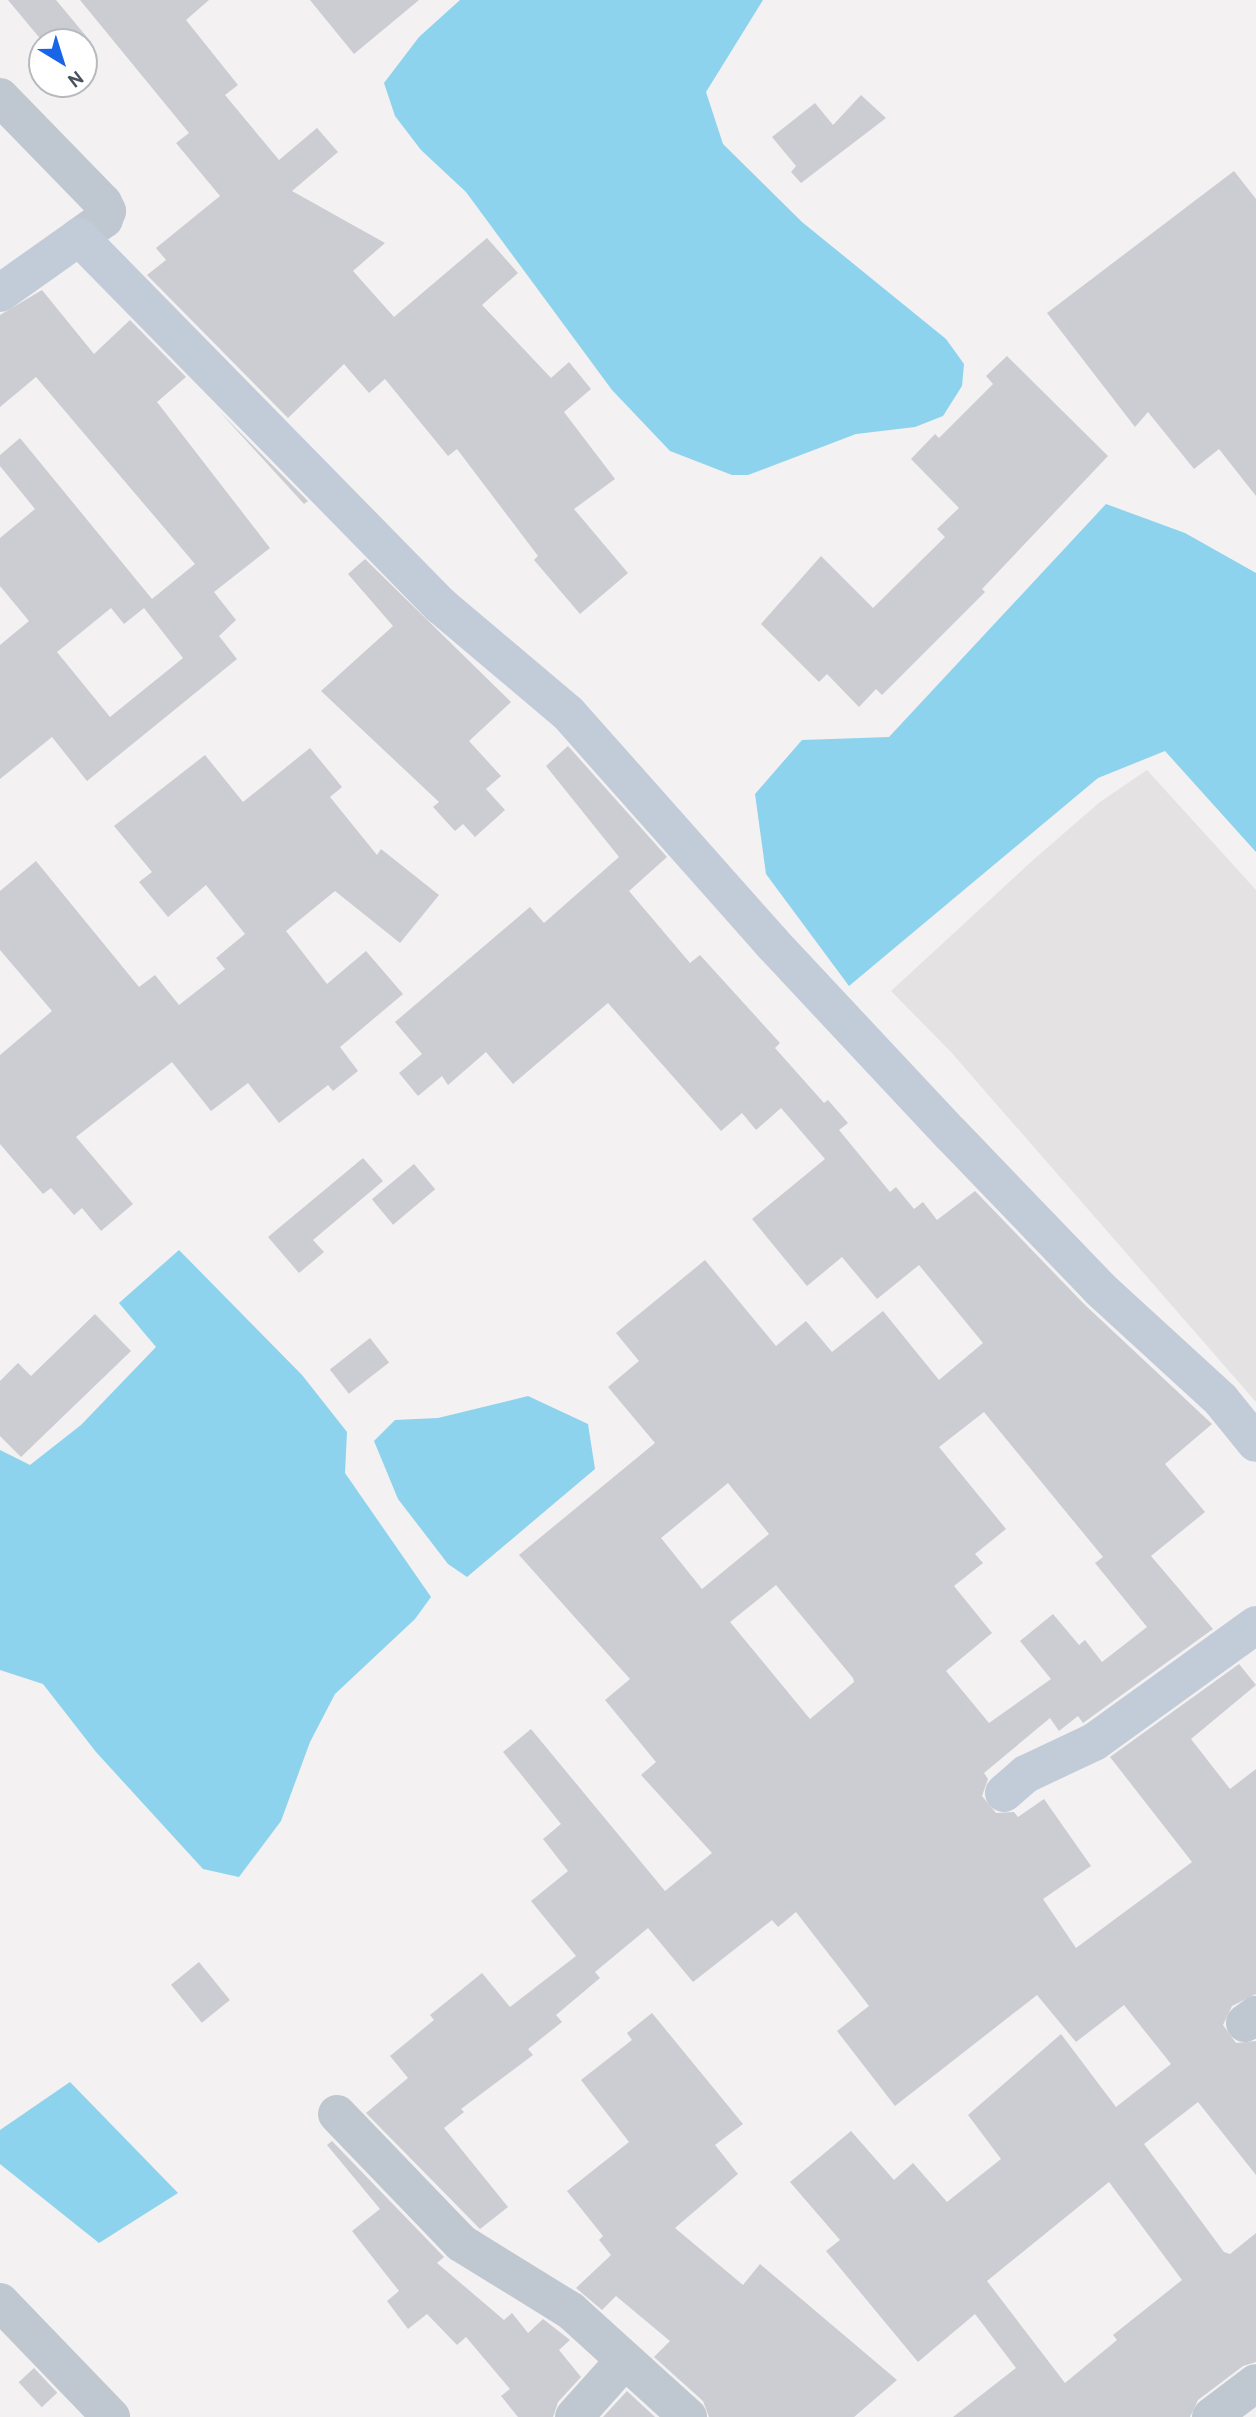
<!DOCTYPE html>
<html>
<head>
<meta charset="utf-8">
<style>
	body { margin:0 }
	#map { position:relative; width:1256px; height:2417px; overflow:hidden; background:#f3f1f1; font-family:Overpass,sans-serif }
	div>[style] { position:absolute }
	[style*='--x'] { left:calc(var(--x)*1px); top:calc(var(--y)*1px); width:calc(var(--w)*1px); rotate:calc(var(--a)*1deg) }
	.education>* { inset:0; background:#e4e2e3 }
	.water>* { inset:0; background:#8dd3ed }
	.building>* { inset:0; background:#cbcdd3; transform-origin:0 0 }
	.street>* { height:38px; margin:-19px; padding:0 19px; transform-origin:19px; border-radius:19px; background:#bfc7d0 }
	.secondary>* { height:38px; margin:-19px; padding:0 19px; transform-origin:19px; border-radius:19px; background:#c2cbd8 }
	span { translate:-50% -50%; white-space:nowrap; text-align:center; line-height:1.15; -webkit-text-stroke:7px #fff; paint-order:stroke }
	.north { position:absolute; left:28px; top:28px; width:70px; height:70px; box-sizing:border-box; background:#fff; border:2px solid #b6babf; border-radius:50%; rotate:142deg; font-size:19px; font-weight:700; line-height:28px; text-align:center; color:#49535f }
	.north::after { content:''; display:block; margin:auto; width:24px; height:32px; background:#1865e7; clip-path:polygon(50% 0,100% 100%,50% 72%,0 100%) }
</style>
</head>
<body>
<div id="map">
	<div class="education">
		<i style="clip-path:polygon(1147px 770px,1256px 890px,1256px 1402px,951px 1052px,891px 991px,1032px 861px,1100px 802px)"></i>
	</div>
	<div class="water">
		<i style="clip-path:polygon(460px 0,763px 0,706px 92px,723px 144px,802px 222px,946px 339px,964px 364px,962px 386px,943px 416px,915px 427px,856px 434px,748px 475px,732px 475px,670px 451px,612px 390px,466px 192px,421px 150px,395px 116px,384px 83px,419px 37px)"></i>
		<i style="clip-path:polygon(1106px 504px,1185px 533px,1256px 573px,1256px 852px,1165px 751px,1098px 778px,849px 986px,766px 874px,755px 794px,802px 740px,889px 737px)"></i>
		<i style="clip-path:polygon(179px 1250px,302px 1375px,347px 1432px,345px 1473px,431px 1597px,415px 1619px,335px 1694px,310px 1742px,281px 1821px,239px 1877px,203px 1869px,96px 1752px,43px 1684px,0 1670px,0 1450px,30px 1465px,81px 1425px,156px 1347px,119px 1303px)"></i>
		<i style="clip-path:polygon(528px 1396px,588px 1424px,595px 1469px,467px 1577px,448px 1564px,398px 1499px,374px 1441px,395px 1420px,438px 1418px)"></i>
		<i style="clip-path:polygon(70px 2082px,178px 2193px,99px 2243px,0 2164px,0 2130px)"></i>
	</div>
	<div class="building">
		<i style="clip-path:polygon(8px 0,56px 0,91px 42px,43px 42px)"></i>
		<i style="clip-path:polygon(80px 0,209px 0,186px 20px,238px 85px,225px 95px,279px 160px,317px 128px,338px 152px,292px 191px,385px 243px,353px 271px,394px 317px,487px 238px,518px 273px,482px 305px,551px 378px,569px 362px,591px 389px,564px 412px,615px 479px,574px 509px,628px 573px,580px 614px,534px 560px,538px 556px,457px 449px,448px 456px,385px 379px,369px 393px,344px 364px,288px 418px,147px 275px,166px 260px,156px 248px,220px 196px,176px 143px,189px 133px)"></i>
		<i style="clip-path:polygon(310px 0,419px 0,354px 54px)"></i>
		<i style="clip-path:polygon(861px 95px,886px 118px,801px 183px,791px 172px,796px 166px,772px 137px,815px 103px,833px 125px)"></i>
		<i style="clip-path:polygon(1234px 171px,1256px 199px,1256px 496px,1219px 449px,1194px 469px,1148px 412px,1135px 427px,1047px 313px)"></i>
		<i style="clip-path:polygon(evenodd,42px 290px,94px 354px,130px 320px,186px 377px,157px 402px,270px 548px,214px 592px,236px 620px,219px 636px,237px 659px,87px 781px,52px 737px,0 779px,0 645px,29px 621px,0 586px,0 538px,35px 509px,0 466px,0 455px,20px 438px,152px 599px,195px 564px,36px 377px,0 407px,0 315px,42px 290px,111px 608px,124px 624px,144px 608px,183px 658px,110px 717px,57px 652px,111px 608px)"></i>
		<i style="clip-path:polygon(1007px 356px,1108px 456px,982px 589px,985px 592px,882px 695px,876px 689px,859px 707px,827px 674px,819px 682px,761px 624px,821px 556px,873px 608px,945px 537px,937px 529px,959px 508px,911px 459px,935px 434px,939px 438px,993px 384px,986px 376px)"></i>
		<i style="clip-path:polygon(219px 411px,308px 501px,304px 504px)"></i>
		<i style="clip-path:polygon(365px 559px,511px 702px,469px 741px,501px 776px,486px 789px,505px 810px,475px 837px,463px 824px,455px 831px,433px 807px,439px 802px,321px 691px,393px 626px,348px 574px)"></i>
		<i style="clip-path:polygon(evenodd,568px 746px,667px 857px,629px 891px,690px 963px,700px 955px,780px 1043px,775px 1048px,824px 1103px,828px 1100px,848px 1123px,839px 1130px,890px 1192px,896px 1187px,914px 1209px,923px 1202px,937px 1220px,975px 1191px,1084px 1304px,1212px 1424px,1165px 1464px,1205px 1512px,1151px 1556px,1213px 1629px,1083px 1723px,1078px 1716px,1059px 1731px,1050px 1718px,984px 1773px,988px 1779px,982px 1796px,996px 1813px,1014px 1812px,1018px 1817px,1044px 1799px,1091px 1866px,1043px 1899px,1076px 1948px,1192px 1862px,1110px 1757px,1239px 1664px,1256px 1685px,1191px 1739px,1230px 1789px,1256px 1769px,1256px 1994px,1232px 2006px,1223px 2025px,1236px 2043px,1256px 2041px,1256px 2175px,1198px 2102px,1144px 2144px,1224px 2252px,1230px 2254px,1256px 2233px,1256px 2362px,1243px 2366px,1198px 2400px,1190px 2417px,953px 2417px,1016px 2368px,975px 2314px,918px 2362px,826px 2251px,840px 2240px,790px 2182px,851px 2131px,894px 2180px,913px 2163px,947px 2202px,1001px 2159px,968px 2115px,1061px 2034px,1116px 2107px,1171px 2064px,1124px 2005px,1076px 2042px,1037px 1995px,895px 2106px,837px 2031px,869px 2006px,796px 1912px,778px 1927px,772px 1920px,693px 1982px,648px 1928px,595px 1972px,600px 1978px,556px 2015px,562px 2022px,528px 2049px,533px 2055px,461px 2109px,464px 2112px,444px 2128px,508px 2207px,480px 2229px,366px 2113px,408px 2078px,390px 2056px,434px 2020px,430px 2015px,482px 1973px,510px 2007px,576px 1956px,531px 1901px,568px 1871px,543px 1839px,561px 1824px,503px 1752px,531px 1729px,665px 1891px,712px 1853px,641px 1775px,656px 1762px,605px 1700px,630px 1679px,519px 1555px,655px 1443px,608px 1387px,639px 1361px,616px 1333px,705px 1260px,776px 1346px,806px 1321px,832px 1352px,883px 1311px,939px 1380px,983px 1343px,919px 1265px,877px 1299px,842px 1257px,807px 1286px,752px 1219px,825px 1159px,781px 1108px,756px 1130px,742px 1113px,721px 1131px,608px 1003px,513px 1084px,486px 1052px,448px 1085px,442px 1076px,418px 1096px,399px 1073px,422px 1054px,395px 1022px,530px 907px,544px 923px,619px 857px,546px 766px,568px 746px,984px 1412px,1103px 1557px,1095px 1563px,1147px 1627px,1102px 1662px,1085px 1640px,1079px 1645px,1053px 1614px,1020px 1641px,1051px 1679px,989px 1723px,946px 1671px,992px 1633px,954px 1586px,983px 1563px,975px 1554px,1006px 1529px,939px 1447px,984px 1412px,568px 746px,728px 1483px,769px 1534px,702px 1589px,661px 1538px,728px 1483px,568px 746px,776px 1585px,853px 1678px,854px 1682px,810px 1719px,730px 1622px,776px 1585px,568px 746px,1109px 2182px,1182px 2280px,1113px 2335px,1117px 2340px,1065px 2383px,987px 2281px,1109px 2182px)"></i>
		<i style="clip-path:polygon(310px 748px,342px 787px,330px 797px,377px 855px,381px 849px,439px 895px,400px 943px,335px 891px,286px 931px,327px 984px,366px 951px,403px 994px,340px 1047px,358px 1071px,333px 1091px,328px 1085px,279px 1123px,248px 1083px,211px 1111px,172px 1062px,76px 1137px,133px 1204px,101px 1231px,82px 1208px,74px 1215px,51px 1188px,43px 1194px,0 1144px,0 1055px,52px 1011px,0 950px,0 891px,36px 861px,139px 987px,155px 975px,179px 1005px,225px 969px,216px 958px,245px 934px,206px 885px,168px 917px,139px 882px,152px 872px,114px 826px,205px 755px,243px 802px)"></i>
		<i style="clip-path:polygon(363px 1158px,383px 1181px,313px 1240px,324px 1252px,299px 1273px,268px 1237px)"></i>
		<i style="left:414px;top:1164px;width:33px;height:55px;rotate:50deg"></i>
		<i style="clip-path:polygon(95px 1314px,131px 1351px,21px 1457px,0 1436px,0 1381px,18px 1363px,31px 1376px)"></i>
		<i style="left:370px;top:1338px;width:31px;height:51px;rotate:52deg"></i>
		<i style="left:199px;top:1962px;width:49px;height:36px;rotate:51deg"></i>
		<i style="clip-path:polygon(652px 2013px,743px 2124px,715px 2145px,738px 2174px,675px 2228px,743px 2285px,760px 2264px,897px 2380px,854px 2417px,709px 2417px,703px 2401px,654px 2357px,670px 2341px,616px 2296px,602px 2310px,576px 2288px,611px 2255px,599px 2240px,603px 2236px,567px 2191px,629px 2142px,581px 2080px,632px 2040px,627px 2033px)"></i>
		<i style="clip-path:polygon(332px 2141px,444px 2257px,437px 2263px,504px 2320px,512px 2313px,528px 2333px,543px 2319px,570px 2340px,559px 2350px,581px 2377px,558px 2402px,553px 2417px,518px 2417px,501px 2396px,510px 2389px,466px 2337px,457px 2345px,427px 2314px,408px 2329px,387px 2301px,399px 2291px,352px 2231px,380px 2209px,327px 2145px)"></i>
		<i style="left:34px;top:2368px;width:34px;height:21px;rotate:47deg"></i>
		<i style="clip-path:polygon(627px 2391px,655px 2417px,603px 2417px)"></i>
	</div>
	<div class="street">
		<i style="--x:0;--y:97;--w:148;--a:45.8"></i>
		<i style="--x:103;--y:203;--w:9;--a:63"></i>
		<i style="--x:107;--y:211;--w:9;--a:111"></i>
		<i style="--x:104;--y:219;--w:31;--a:144"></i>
		<i style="--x:1245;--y:2023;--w:14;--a:-36"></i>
		<i style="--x:337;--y:2114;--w:179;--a:46.1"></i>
		<i style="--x:461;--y:2243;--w:129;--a:31.7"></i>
		<i style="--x:571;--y:2311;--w:158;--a:42.2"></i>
		<i style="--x:0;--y:2302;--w:160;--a:46"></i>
		<i style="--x:574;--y:2417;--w:75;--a:-48.2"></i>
		<i style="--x:1211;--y:2417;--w:56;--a:-37.1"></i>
	</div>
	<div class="secondary">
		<i style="--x:0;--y:293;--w:97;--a:-35.3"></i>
		<i style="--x:79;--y:237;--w:516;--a:45.55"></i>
		<i style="--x:440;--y:605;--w:167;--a:40.2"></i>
		<i style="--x:568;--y:713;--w:307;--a:48.4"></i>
		<i style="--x:772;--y:943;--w:262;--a:46.9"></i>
		<i style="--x:951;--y:1134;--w:215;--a:46.1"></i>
		<i style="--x:1100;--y:1289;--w:164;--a:42.5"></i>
		<i style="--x:1221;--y:1400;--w:55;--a:50.9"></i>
		<i style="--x:1004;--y:1793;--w:29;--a:-41"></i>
		<i style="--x:1026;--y:1774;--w:75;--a:-25.2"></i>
		<i style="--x:1094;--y:1742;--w:200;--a:-35.8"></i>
	</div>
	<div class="north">N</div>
</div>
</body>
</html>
